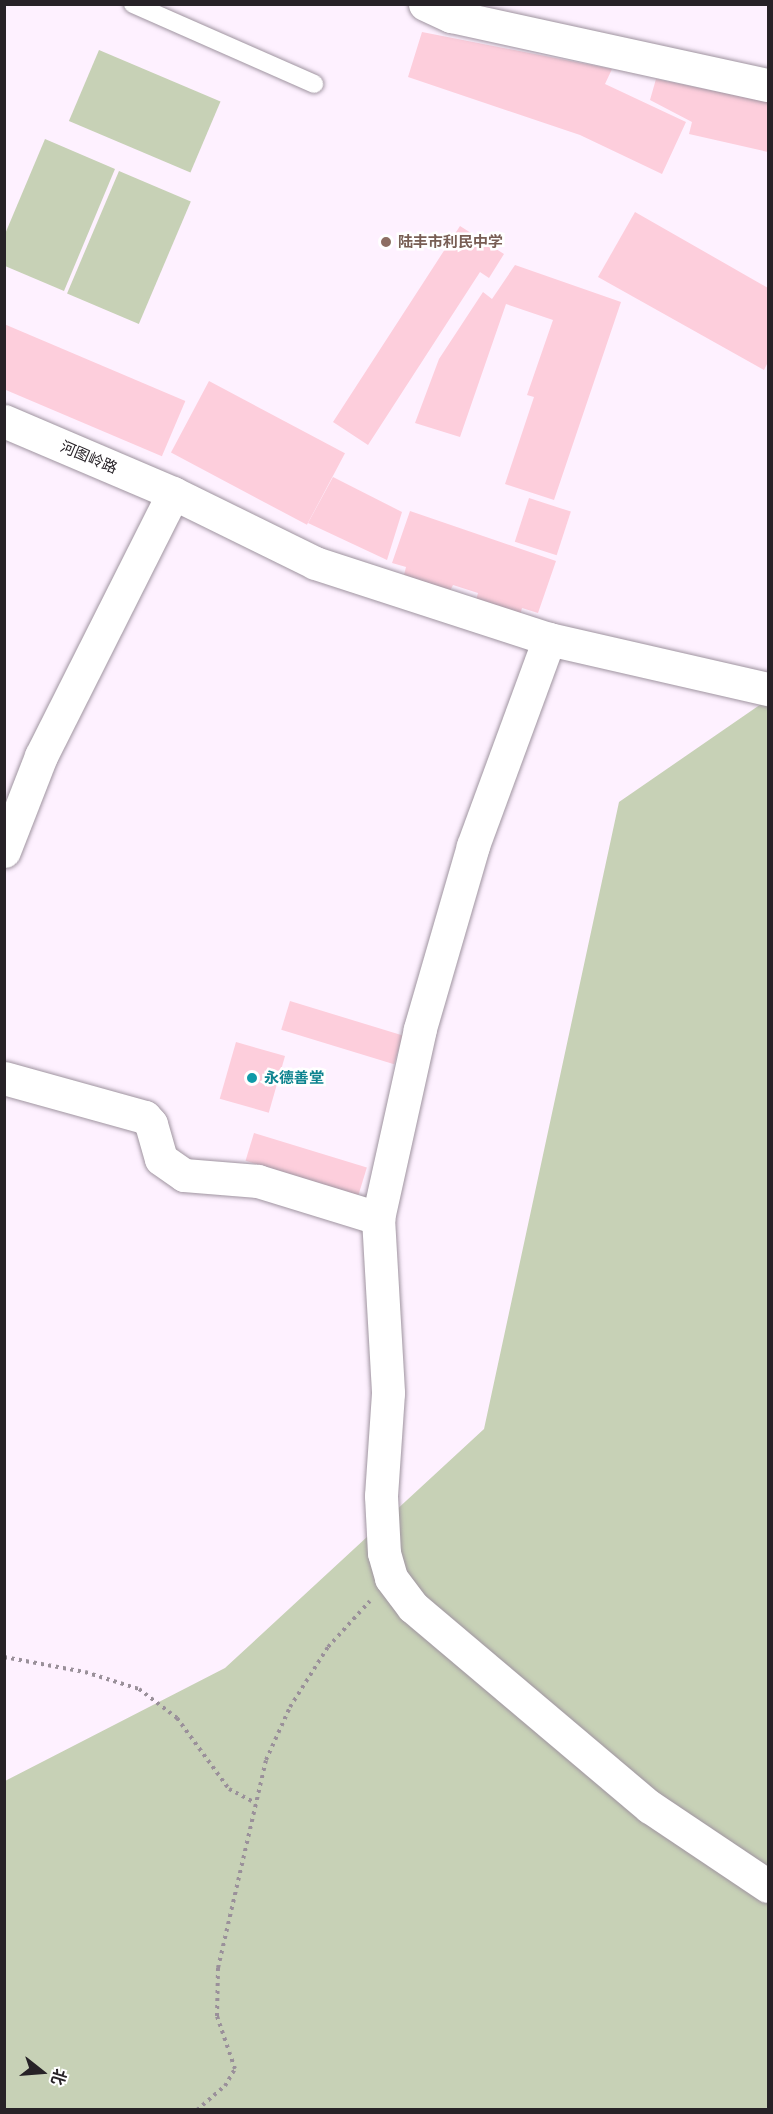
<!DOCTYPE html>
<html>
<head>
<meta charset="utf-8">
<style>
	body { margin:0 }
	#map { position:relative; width:773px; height:2114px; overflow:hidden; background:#fef1ff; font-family:"Noto Sans","Noto Sans SC",sans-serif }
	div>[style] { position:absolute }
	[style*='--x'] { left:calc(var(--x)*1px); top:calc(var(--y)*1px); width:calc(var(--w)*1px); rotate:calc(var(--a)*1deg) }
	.green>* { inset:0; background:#c7d1b6; transform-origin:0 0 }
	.building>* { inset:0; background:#fdcedc; transform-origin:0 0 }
	.path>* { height:4px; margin-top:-2px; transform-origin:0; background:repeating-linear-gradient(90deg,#9a909a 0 3px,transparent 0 7.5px) }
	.roads { filter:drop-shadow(0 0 2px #9f94a0) drop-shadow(0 0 2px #9f94a0) }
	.lane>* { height:18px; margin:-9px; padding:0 9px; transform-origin:9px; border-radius:9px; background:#fff }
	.street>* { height:33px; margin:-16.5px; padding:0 16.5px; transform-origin:16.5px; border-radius:16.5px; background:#fff }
	.secondary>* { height:33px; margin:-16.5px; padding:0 16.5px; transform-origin:16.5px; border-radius:16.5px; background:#fff }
	.dots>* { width:16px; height:16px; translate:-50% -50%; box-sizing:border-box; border:3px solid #fff; border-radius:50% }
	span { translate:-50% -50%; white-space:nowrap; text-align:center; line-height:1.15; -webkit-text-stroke:5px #fff; paint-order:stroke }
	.education-label { font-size:15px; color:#785e54; font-weight:700 }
	.left { translate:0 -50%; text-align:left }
	.street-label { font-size:15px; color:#272227 }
	.culture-label { font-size:15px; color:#0d838f; font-weight:700 }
	.frame { position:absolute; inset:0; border:6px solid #272227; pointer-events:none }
	.north { position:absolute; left:12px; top:2042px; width:60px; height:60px; -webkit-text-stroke:4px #fff; paint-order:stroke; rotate:107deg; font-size:16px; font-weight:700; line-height:24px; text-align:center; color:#272227 }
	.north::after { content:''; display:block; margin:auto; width:21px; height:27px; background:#272227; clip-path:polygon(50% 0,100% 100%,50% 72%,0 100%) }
</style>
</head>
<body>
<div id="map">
	<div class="green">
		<i style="left:99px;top:50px;width:132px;height:77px;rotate:23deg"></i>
		<i style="clip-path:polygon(45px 139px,115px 169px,64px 291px,5px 266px,5px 234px)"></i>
		<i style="left:119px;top:171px;width:78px;height:133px;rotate:23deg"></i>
		<i style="clip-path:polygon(764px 702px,768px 703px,768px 2109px,5px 2110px,5px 1781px,225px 1668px,484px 1429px,619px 802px)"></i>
	</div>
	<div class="building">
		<i style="clip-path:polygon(422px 32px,612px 69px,605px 84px,686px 122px,662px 174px,580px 135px,408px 77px)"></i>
		<i style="clip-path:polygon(656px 79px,768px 102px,768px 152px,689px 134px,692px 122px,650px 100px)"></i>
		<i style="clip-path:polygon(635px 212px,768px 288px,768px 362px,764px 370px,598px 277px)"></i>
		<i style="clip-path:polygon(460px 226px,504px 254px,489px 278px,480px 272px,368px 445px,333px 422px)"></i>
		<i style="clip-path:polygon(515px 265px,621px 302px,554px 500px,505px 484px,534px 397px,527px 395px,553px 320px,506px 304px,460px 437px,415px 423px,439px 359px,483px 292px,492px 299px)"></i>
		<i style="left:4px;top:324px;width:197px;height:60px;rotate:23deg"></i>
		<i style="left:209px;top:381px;width:154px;height:81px;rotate:28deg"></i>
		<i style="clip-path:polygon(333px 477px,402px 512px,387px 560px,308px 523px)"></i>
		<i style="left:529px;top:498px;width:44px;height:46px;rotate:18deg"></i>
		<i style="clip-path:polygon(410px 511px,556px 561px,538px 613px,522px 608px,520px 615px,476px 600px,478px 593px,453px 585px,450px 591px,404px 575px,406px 567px,392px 563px)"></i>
		<i style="left:290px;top:1001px;width:118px;height:30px;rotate:17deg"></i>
		<i style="left:236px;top:1042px;width:51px;height:59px;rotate:16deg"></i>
		<i style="left:254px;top:1133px;width:118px;height:29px;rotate:17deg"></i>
	</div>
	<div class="path">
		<i style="--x:4;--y:1657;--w:82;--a:10.5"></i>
		<i style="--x:85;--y:1672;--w:57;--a:17.5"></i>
		<i style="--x:139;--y:1689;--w:48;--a:37.3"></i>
		<i style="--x:177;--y:1718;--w:88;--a:53.8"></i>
		<i style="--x:229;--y:1789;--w:30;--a:28"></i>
		<i style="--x:197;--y:2110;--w:37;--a:-41"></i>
		<i style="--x:225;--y:2086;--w:20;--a:-60"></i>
		<i style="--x:235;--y:2069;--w:56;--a:-108.8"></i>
		<i style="--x:217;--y:2016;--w:48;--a:-88.8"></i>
		<i style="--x:218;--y:1968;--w:213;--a:-77"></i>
		<i style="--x:266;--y:1760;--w:58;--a:-65.6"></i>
		<i style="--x:290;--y:1707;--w:71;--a:-57.7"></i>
		<i style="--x:328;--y:1647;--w:62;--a:-47.6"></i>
	</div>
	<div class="roads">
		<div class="lane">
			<i style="--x:133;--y:4;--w:198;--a:23.8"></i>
		</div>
		<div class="street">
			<i style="--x:425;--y:4;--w:29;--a:25"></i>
			<i style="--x:451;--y:16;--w:324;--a:12.3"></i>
			<i style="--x:549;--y:639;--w:221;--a:110.2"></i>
			<i style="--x:473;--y:846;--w:191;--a:106.2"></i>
			<i style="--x:420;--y:1029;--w:194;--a:102.5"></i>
			<i style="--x:378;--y:1218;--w:175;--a:86.7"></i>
			<i style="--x:388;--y:1393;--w:103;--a:93.9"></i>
			<i style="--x:381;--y:1496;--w:57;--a:87"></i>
			<i style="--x:384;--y:1553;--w:26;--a:74"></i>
			<i style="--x:391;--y:1578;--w:36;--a:53"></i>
			<i style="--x:413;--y:1607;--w:310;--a:40.2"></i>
			<i style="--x:650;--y:1807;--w:142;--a:33.8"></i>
			<i style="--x:4;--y:851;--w:102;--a:-68.7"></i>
			<i style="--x:41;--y:756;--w:294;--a:-63.3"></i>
			<i style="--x:173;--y:493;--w:158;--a:26.2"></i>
			<i style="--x:315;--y:563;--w:246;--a:18"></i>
			<i style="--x:549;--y:639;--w:225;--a:12.9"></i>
			<i style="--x:4;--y:1078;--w:146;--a:15.5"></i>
			<i style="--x:145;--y:1117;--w:9;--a:49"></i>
			<i style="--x:151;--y:1124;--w:36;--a:74"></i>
			<i style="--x:161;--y:1159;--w:28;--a:35"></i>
			<i style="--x:184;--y:1175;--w:74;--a:4.6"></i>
			<i style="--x:258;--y:1181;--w:126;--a:17.1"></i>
		</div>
		<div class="secondary">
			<i style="--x:4;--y:421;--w:184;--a:23.1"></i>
		</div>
	</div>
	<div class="dots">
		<i style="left:386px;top:242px;background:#8d6e63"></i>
		<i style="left:252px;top:1078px;background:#0f9aa8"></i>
	</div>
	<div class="education-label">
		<span class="left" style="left:398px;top:242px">陆丰市利民中学</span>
	</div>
	<div class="street-label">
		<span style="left:89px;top:457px;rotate:23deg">河图岭路</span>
	</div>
	<div class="culture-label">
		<span class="left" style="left:264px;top:1078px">永德善堂</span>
	</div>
	<div class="frame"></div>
	<div class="north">北</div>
</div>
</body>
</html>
